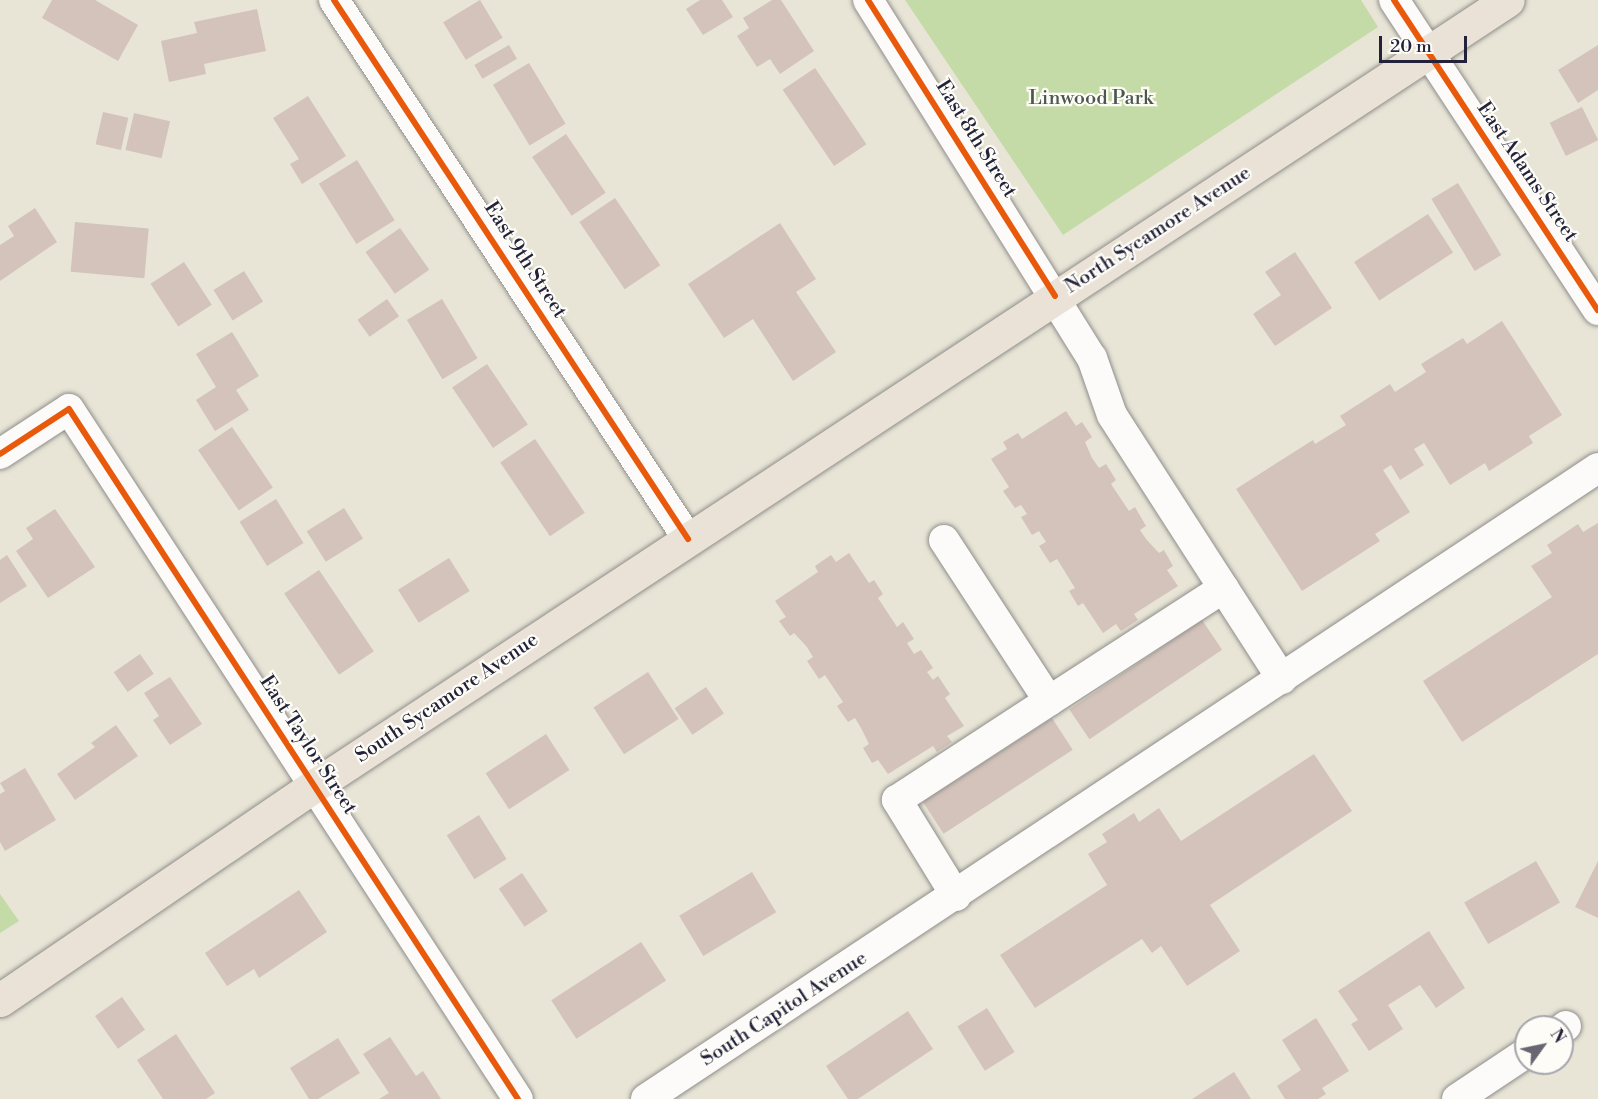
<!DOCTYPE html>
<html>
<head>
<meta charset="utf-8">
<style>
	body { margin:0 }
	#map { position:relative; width:1598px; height:1099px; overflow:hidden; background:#e8e5d7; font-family:"Libre Bodoni",serif }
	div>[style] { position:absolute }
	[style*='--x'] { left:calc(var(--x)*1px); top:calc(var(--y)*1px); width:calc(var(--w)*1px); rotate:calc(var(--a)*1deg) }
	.green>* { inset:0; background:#c5dba7 }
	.building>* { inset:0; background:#d3c3bb; transform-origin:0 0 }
	.roads { filter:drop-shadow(0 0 2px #8f8e8a) drop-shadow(0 0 2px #8f8e8a) }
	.minor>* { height:30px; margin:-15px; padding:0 15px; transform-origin:15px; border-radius:15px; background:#fcfbf9 }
	.major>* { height:33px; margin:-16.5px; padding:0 16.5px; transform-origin:16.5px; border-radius:16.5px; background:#eae2d6 }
	.cycleway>* { height:6px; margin:-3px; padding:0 3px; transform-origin:3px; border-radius:3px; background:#e8590c }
	span { translate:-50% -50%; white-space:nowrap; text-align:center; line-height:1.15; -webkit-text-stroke:4.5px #fdfcf7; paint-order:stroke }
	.park-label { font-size:20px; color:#4a574f }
	.street-label { font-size:20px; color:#22223b }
	.north { position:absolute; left:1514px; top:1015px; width:60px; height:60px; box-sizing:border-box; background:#fdfcf7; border:2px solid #a5a5ac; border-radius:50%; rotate:57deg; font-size:16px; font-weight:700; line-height:24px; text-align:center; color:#22223b }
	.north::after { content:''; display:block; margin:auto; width:21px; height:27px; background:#676672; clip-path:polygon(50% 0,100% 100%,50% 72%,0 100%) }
	.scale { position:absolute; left:1379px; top:36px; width:88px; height:27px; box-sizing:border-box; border:3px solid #22223b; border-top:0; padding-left:8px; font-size:18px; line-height:21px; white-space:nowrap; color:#22223b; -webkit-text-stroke:4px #fdfcf7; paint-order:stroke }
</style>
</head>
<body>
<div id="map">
	<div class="green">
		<i style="clip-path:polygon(905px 0,1361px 0,1378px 27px,1063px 235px)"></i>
		<i style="clip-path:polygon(0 894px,19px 921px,0 933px)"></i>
	</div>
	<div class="building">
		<i style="clip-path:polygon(52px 0,95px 0,138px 25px,118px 61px,42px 18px)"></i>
		<i style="left:480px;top:0;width:44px;height:43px;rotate:59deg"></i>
		<i style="clip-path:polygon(700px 0,722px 0,733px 17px,703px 35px,686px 9px)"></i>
		<i style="clip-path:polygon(772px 0,781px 0,814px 51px,780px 74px,770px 59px,757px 67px,737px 36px,749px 28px,743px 18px)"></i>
		<i style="clip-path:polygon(257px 9px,266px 51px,204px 64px,206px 74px,169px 82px,161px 41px,197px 33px,194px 22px)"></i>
		<i style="left:509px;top:45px;width:16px;height:40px;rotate:60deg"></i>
		<i style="clip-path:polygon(1598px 45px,1598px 90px,1578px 103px,1558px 70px)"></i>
		<i style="left:529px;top:63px;width:71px;height:42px;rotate:59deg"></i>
		<i style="left:815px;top:68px;width:92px;height:39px;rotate:56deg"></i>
		<i style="clip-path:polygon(308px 96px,346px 156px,302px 184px,290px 164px,299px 159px,273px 118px)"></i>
		<i style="left:1582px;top:107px;width:37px;height:36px;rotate:64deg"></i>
		<i style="left:103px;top:112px;width:26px;height:33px;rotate:13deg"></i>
		<i style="left:134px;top:113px;width:37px;height:38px;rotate:13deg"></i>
		<i style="left:566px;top:134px;width:71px;height:41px;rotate:56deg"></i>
		<i style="left:357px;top:160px;width:71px;height:45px;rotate:58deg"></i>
		<i style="left:1458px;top:183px;width:84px;height:31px;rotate:59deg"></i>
		<i style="left:615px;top:198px;width:81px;height:43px;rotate:56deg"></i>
		<i style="clip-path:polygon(35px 208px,57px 242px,0 281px,0 245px,14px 236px,8px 226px)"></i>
		<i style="left:1428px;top:214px;width:46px;height:88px;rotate:57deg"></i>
		<i style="left:75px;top:222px;width:74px;height:50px;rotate:5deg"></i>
		<i style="clip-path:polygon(780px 223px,816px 279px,796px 292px,836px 352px,793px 381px,753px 319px,724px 338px,688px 284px)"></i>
		<i style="left:400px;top:228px;width:51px;height:42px;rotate:55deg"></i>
		<i style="clip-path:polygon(1295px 252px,1332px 308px,1275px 346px,1253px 314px,1281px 295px,1265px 272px)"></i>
		<i style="left:184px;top:262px;width:51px;height:40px;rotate:57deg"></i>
		<i style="left:244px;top:271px;width:36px;height:36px;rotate:58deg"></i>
		<i style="left:387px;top:299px;width:21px;height:36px;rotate:55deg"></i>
		<i style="left:442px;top:299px;width:69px;height:41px;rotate:59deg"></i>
		<i style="clip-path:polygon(1502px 321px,1562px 415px,1529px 436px,1533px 443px,1489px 471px,1485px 463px,1450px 485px,1424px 443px,1414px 449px,1424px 465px,1400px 480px,1391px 465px,1383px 470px,1410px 512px,1375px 534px,1380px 541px,1302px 591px,1236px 489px,1313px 440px,1315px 444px,1346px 425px,1340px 416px,1390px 384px,1395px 392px,1426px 372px,1421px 364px,1463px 338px,1467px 344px)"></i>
		<i style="clip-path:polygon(232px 332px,259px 376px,236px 390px,249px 410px,215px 431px,196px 400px,216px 387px,196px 354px)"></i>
		<i style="left:487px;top:364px;width:73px;height:42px;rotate:56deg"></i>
		<i style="clip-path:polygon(1066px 411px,1076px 426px,1082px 422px,1092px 437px,1085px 442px,1092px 458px,1099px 468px,1106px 464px,1116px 480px,1111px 484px,1129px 511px,1135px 507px,1146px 526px,1140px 530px,1146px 539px,1159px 553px,1164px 550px,1173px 566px,1167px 570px,1178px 586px,1134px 614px,1138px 620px,1121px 631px,1116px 624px,1103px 633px,1083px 603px,1078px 606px,1069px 591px,1075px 588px,1057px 559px,1050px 563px,1039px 546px,1046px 542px,1039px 531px,1032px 535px,1021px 517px,1027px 514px,1021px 505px,1015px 508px,1003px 491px,1009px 487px,991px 459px,1007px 449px,1003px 442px,1018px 433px,1022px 439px)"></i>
		<i style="left:232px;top:427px;width:73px;height:41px;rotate:56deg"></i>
		<i style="left:535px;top:439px;width:89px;height:42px;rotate:56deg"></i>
		<i style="left:276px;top:499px;width:52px;height:43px;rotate:58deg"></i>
		<i style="left:344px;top:508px;width:36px;height:44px;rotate:58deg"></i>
		<i style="clip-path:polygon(55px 509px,95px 567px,48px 598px,16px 551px,33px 539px,26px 528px)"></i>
		<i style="clip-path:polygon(1598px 523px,1598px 654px,1462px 742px,1423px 681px,1552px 597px,1531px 566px,1552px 553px,1547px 545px,1578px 524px,1583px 532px)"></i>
		<i style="clip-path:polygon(849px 553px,869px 583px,874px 580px,883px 594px,878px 598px,897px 627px,903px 622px,914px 639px,907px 643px,914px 654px,921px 650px,933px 668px,927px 672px,933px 680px,938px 676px,950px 694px,945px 698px,964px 726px,947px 736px,952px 742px,937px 752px,933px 746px,888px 774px,878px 760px,872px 763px,863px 748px,869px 744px,861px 728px,855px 718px,848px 722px,837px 706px,843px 702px,825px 675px,819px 679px,807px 661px,813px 657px,807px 647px,794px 633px,790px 636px,779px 621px,786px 617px,775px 601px,818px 572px,815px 566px,831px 555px,836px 562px)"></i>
		<i style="clip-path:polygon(7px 555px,27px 586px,0 603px,0 560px)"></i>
		<i style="left:449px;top:558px;width:39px;height:60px;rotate:58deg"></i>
		<i style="left:319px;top:570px;width:98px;height:42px;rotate:56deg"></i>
		<i style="left:1202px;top:620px;width:36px;height:160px;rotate:56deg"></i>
		<i style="left:140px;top:654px;width:24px;height:32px;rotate:55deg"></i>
		<i style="left:648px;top:672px;width:56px;height:65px;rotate:57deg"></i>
		<i style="clip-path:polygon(170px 677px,202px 724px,170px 745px,153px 720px,159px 716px,144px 693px)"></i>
		<i style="left:706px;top:687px;width:32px;height:38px;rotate:56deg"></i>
		<i style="left:1052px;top:718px;width:38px;height:154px;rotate:57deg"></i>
		<i style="clip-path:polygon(116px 725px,138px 756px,75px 800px,57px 774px,95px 747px,91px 743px)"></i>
		<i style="left:546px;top:734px;width:43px;height:72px;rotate:57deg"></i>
		<i style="clip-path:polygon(1314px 754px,1352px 811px,1210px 905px,1240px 951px,1187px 986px,1161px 946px,1152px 953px,1142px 939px,1035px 1008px,1000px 955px,1107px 885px,1088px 854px,1107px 842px,1102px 834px,1134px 813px,1139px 822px,1159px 808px,1181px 841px)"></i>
		<i style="clip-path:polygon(25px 768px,56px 820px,5px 851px,0 842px,0 794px,5px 791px,0 783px)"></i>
		<i style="left:479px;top:815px;width:52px;height:38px;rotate:58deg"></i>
		<i style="left:1536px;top:861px;width:48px;height:83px;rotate:60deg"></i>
		<i style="clip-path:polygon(1598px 861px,1598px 918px,1575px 907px)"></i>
		<i style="left:752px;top:872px;width:47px;height:85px;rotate:59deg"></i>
		<i style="left:522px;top:873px;width:46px;height:28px;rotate:56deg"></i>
		<i style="clip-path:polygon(299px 890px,327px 932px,259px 978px,254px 969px,227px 986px,205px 953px)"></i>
		<i style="clip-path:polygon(1429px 931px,1465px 988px,1436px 1008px,1420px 985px,1388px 1005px,1403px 1029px,1369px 1051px,1351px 1024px,1358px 1020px,1338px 991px)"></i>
		<i style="left:641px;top:942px;width:46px;height:107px;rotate:57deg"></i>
		<i style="left:122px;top:997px;width:40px;height:33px;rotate:55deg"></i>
		<i style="left:987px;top:1008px;width:52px;height:35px;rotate:58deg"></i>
		<i style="clip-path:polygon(908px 1011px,933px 1049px,858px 1099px,848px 1099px,826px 1066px)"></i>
		<i style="clip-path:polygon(1316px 1018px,1349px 1071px,1322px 1088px,1326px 1094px,1318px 1099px,1285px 1099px,1277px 1086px,1301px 1070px,1282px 1040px)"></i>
		<i style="clip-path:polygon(176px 1034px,215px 1093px,206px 1099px,163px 1099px,137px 1060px)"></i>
		<i style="clip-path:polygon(390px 1037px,416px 1076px,423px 1071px,441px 1099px,379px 1099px,389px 1093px,363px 1054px)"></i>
		<i style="clip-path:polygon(338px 1038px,360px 1073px,318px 1099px,309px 1099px,290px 1068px)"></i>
		<i style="clip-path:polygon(1234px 1072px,1251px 1099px,1192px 1099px)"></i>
	</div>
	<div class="roads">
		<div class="minor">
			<i style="--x:334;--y:0;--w:645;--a:56.7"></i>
			<i style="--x:868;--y:0;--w:422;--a:58"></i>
			<i style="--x:1092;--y:358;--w:60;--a:70.7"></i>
			<i style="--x:1112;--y:415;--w:314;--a:57.2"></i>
			<i style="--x:1394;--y:0;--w:371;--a:56.7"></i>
			<i style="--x:0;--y:454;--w:82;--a:-33.1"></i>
			<i style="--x:69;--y:409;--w:823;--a:56.95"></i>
			<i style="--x:944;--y:540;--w:192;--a:56.9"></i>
			<i style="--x:1049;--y:701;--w:208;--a:-32.9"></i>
			<i style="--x:956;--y:896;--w:113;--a:-121.6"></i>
			<i style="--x:897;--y:800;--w:181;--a:-33.1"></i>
			<i style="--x:1562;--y:1029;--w:5;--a:-37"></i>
			<i style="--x:646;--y:1099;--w:1142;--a:-33.54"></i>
			<i style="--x:1457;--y:1099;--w:83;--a:-33.7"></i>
		</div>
		<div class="major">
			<i style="--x:0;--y:1000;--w:380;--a:-34.3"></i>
			<i style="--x:314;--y:786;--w:1429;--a:-33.36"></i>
		</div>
	</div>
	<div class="cycleway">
		<i style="--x:334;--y:0;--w:645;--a:56.7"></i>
		<i style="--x:868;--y:0;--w:350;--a:57.7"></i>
		<i style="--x:1394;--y:0;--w:371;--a:56.7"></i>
		<i style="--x:0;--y:454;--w:82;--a:-33.1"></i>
		<i style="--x:69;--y:409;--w:823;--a:56.95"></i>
	</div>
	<div class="park-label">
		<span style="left:1091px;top:98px">Linwood Park</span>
	</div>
	<div class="street-label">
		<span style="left:976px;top:139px;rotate:58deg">East 8th Street</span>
		<span style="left:1527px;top:172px;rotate:56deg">East Adams Street</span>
		<span style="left:1158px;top:230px;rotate:-33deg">North Sycamore Avenue</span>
		<span style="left:525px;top:260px;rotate:57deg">East 9th Street</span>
		<span style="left:447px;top:698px;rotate:-34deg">South Sycamore Avenue</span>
		<span style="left:308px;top:745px;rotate:57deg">East Taylor Street</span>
		<span style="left:784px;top:1009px;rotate:-33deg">South Capitol Avenue</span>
	</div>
	<div class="north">N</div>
	<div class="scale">20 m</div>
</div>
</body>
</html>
